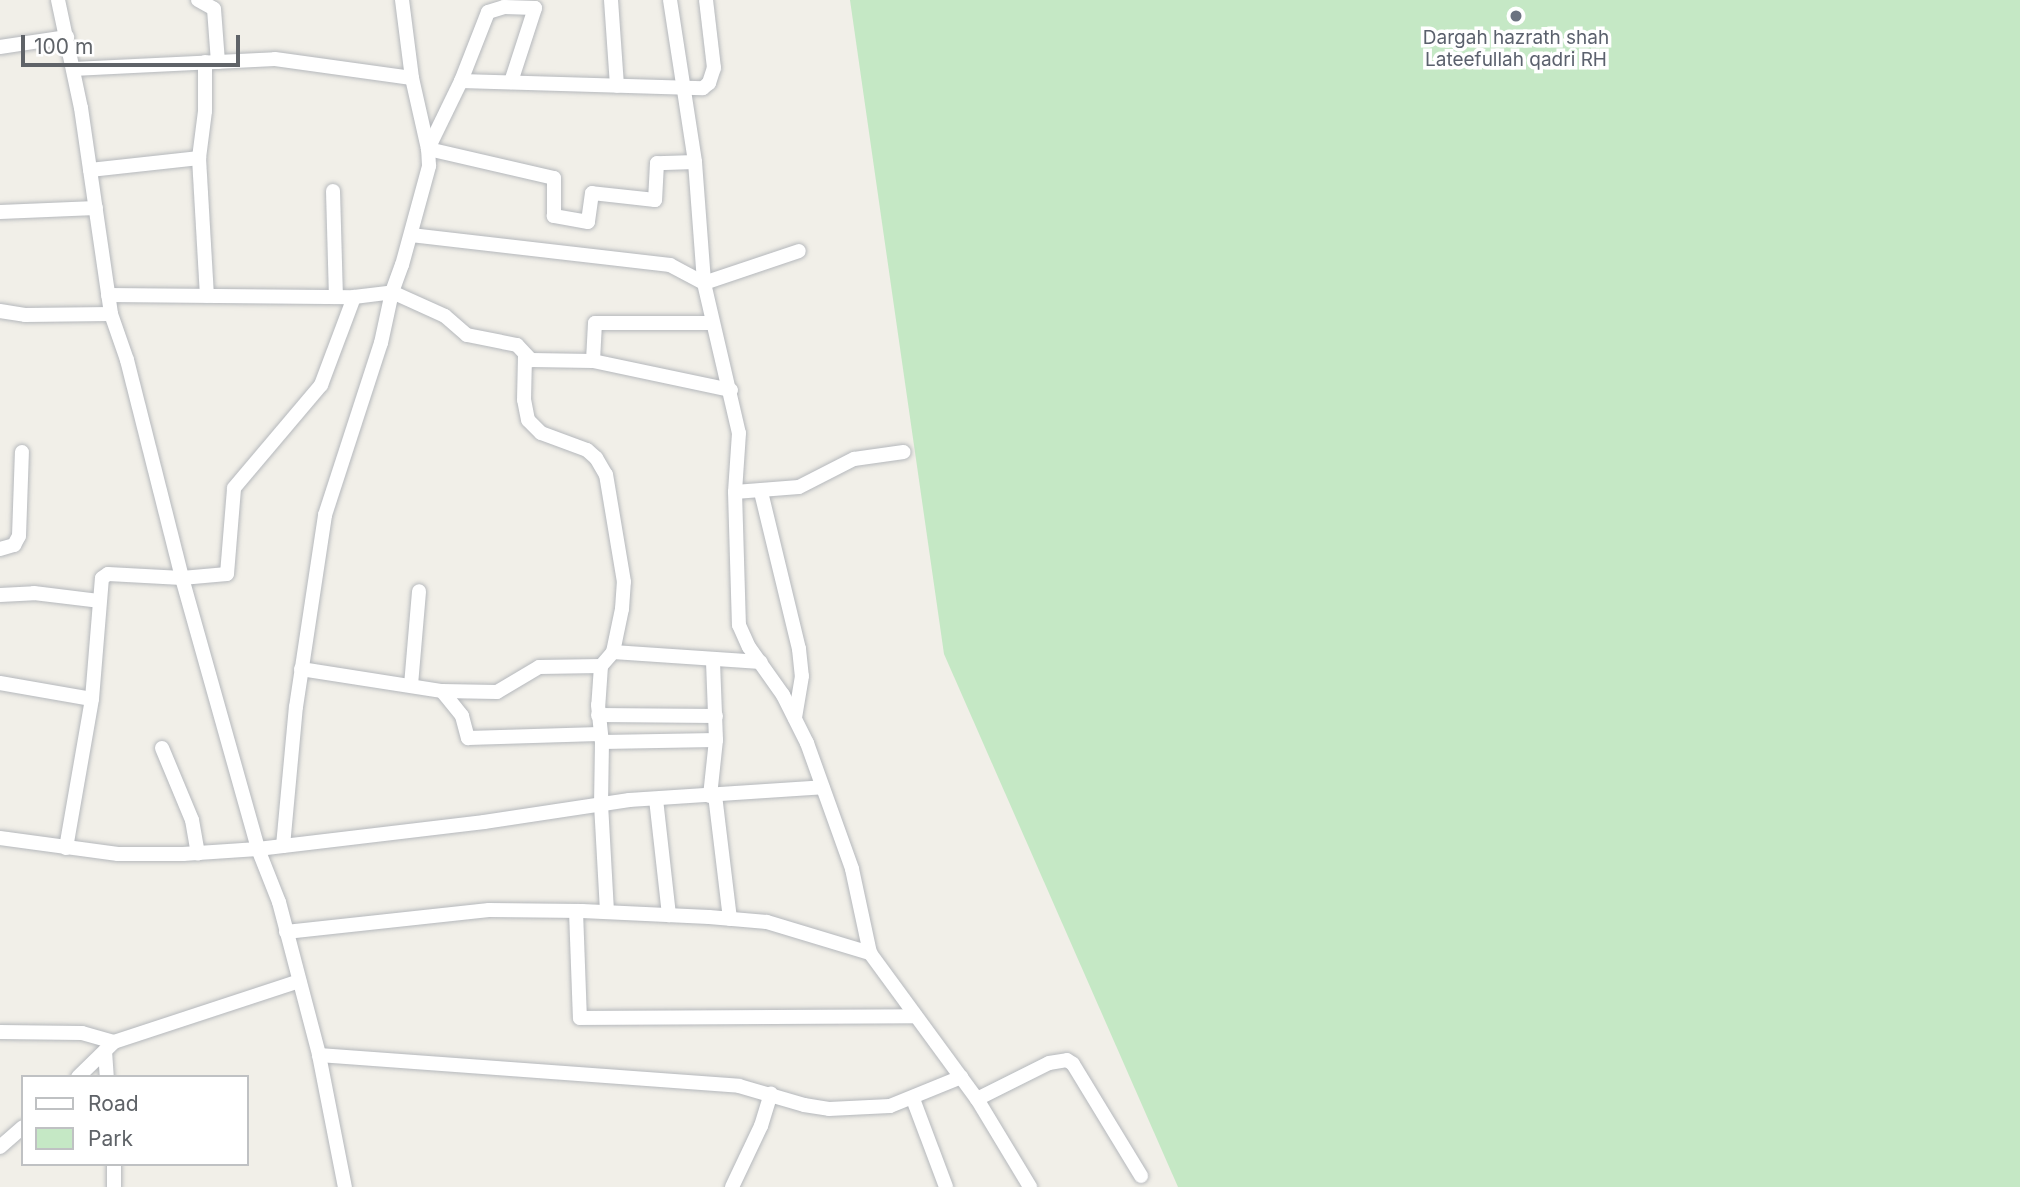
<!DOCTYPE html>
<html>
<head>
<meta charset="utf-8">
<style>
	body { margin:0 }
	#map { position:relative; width:2020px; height:1187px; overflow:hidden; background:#f1efe8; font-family:Inter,sans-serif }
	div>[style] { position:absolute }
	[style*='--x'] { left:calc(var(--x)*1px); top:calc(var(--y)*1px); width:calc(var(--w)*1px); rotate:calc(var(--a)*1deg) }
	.green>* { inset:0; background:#c5e8c5 }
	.roads { filter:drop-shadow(0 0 2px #b5b8bc) drop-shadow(0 0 2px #b5b8bc) }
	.minor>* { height:14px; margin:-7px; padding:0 7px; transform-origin:7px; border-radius:7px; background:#fff }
	.dots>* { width:19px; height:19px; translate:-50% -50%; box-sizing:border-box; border:4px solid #fff; border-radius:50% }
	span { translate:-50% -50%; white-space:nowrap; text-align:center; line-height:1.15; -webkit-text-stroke:7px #fff; paint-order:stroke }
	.worship-label { font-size:19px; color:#5b616d }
	.legend { position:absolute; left:21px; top:1075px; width:228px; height:91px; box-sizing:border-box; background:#fff; border:2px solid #bfc1c3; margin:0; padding:9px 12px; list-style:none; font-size:21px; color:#5f6368 }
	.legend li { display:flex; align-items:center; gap:14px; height:35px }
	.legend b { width:35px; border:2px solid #bfc1c3 }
	.scale { position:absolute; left:21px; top:35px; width:219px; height:32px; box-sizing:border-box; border:4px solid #5f6368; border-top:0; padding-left:9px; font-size:21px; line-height:24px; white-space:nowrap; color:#5f6368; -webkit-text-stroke:5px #fff; paint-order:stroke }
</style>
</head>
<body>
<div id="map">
	<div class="green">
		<i style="clip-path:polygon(850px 0,2020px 0,2020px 1187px,1178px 1187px,944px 654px)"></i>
	</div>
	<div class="roads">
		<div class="minor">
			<i style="--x:58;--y:0;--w:110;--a:78"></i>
			<i style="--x:81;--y:108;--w:208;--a:81.7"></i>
			<i style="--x:111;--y:314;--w:49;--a:70.8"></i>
			<i style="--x:127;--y:360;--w:225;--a:75.8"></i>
			<i style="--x:182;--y:578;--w:281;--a:74.3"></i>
			<i style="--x:258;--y:849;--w:57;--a:68.4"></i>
			<i style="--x:279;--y:902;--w:158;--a:75.3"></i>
			<i style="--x:319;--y:1055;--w:135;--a:78.9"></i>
			<i style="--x:198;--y:0;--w:18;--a:29"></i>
			<i style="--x:214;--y:9;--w:53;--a:85.7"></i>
			<i style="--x:611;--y:0;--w:86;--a:86"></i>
			<i style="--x:670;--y:0;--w:164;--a:81.2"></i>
			<i style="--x:695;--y:162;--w:121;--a:85.7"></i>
			<i style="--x:704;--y:283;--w:154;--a:76.9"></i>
			<i style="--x:739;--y:433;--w:59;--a:93.9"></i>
			<i style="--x:735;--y:492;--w:133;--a:88.3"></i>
			<i style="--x:739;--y:625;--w:24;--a:66"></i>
			<i style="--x:749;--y:647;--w:59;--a:54.7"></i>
			<i style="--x:783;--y:695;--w:54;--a:63.4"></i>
			<i style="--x:807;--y:743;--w:134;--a:70.3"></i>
			<i style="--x:852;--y:869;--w:86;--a:77.9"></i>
			<i style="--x:0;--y:47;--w:68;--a:-8.5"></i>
			<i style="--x:73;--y:69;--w:202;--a:-2.8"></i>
			<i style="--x:275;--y:59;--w:138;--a:7.9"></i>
			<i style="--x:461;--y:81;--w:74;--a:-68.6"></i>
			<i style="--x:488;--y:12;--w:17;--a:-17"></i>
			<i style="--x:504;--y:7;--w:31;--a:2"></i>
			<i style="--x:535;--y:8;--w:78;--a:108"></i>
			<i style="--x:199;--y:158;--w:47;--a:-82.7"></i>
			<i style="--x:205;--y:111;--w:49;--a:-90"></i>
			<i style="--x:695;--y:162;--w:38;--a:178"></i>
			<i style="--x:657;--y:163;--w:37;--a:93"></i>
			<i style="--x:655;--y:200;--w:63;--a:-173.7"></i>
			<i style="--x:592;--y:193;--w:29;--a:98"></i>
			<i style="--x:588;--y:222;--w:35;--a:-170"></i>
			<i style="--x:554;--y:216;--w:38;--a:-90"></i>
			<i style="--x:554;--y:178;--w:129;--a:-167"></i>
			<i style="--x:428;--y:149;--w:76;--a:-64.1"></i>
			<i style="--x:461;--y:81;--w:242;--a:1.7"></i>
			<i style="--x:703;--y:88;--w:8;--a:-40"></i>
			<i style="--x:709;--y:83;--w:16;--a:-72"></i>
			<i style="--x:714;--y:68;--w:68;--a:-96.7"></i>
			<i style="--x:90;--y:170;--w:110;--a:-6.3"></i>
			<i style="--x:199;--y:158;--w:138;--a:86.7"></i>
			<i style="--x:333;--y:191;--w:106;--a:88.4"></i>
			<i style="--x:0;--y:212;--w:96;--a:-2.4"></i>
			<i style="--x:411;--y:235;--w:261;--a:6.6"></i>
			<i style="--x:670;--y:265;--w:38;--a:28"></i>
			<i style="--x:704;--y:283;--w:100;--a:-18.6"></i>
			<i style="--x:108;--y:295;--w:246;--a:0.5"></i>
			<i style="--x:354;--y:297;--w:38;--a:-7"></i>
			<i style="--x:392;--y:292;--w:58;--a:24.4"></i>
			<i style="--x:445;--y:316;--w:29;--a:41"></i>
			<i style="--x:467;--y:335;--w:51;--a:11.3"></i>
			<i style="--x:517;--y:345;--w:21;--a:47"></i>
			<i style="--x:531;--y:360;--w:62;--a:0.9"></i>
			<i style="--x:593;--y:361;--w:141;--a:11.9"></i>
			<i style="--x:0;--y:311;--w:25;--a:9"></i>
			<i style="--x:25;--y:315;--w:86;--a:-0.7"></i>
			<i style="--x:593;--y:361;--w:38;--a:-87"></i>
			<i style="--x:595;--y:323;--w:116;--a:0"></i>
			<i style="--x:735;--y:492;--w:64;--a:-4.5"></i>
			<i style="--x:799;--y:487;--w:62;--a:-27"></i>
			<i style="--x:854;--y:459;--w:50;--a:-8"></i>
			<i style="--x:761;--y:492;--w:162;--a:76.4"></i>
			<i style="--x:799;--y:649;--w:27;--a:84"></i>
			<i style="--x:802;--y:676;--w:43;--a:99.5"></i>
			<i style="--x:0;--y:549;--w:15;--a:-16"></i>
			<i style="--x:14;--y:545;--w:10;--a:-61"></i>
			<i style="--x:19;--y:536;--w:84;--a:-88"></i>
			<i style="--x:0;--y:595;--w:34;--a:-3"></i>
			<i style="--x:34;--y:593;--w:65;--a:7"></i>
			<i style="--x:613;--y:652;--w:148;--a:3.9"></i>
			<i style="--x:601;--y:666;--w:39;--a:94"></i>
			<i style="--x:598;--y:705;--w:37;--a:84"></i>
			<i style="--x:602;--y:742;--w:62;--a:90.9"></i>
			<i style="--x:601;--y:804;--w:108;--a:86.8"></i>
			<i style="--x:301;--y:669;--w:143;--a:8.9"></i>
			<i style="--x:442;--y:691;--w:55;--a:1"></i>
			<i style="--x:497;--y:692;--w:49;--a:-30.8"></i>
			<i style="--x:539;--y:667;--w:62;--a:-0.9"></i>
			<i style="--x:601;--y:666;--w:18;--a:-49"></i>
			<i style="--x:613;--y:652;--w:44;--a:-78.2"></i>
			<i style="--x:622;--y:609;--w:27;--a:-86"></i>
			<i style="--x:624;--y:582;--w:109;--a:-99.5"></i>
			<i style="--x:606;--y:475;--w:20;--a:-120"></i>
			<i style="--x:596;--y:458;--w:12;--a:-138"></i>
			<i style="--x:587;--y:450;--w:49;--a:-159.7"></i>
			<i style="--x:541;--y:433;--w:18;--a:-135"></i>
			<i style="--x:528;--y:420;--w:20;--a:-101"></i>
			<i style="--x:524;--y:400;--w:44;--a:-88.7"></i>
			<i style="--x:0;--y:683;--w:93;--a:9.9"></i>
			<i style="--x:411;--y:685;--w:94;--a:-85.1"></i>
			<i style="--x:442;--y:691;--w:32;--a:51"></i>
			<i style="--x:462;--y:716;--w:23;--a:75"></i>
			<i style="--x:468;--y:738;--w:131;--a:-1.7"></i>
			<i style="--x:598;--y:715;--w:118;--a:0.5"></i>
			<i style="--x:602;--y:742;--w:114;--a:-1"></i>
			<i style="--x:162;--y:748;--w:78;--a:67.4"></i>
			<i style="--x:192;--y:820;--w:34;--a:80"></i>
			<i style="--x:715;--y:795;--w:125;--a:83.1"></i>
			<i style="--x:710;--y:796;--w:56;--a:-83.9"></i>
			<i style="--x:716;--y:740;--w:79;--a:-92.2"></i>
			<i style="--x:656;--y:799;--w:117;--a:83.6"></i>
			<i style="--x:0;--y:838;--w:119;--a:7.7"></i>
			<i style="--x:118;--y:854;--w:65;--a:0"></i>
			<i style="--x:183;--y:854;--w:75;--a:-3.8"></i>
			<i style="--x:258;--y:849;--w:228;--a:-6.8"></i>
			<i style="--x:484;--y:822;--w:147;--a:-8.6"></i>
			<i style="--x:629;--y:800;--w:194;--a:-3.8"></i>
			<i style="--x:283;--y:846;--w:140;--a:-84.7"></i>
			<i style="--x:296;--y:707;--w:194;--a:-81.4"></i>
			<i style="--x:325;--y:515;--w:181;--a:-72"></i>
			<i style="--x:381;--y:343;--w:52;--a:-77.8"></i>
			<i style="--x:392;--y:292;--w:29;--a:-70"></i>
			<i style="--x:402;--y:265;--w:103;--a:-74.7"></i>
			<i style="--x:429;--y:166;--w:17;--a:-93"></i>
			<i style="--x:428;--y:149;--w:73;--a:-102.7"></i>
			<i style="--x:412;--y:78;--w:79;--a:-97.3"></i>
			<i style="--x:66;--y:848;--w:151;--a:-80.1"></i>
			<i style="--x:92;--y:699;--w:121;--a:-85.3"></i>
			<i style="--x:102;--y:578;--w:7;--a:-34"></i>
			<i style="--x:108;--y:574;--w:74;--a:3.1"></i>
			<i style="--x:182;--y:578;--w:45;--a:-5.1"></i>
			<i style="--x:227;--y:574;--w:86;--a:-85.3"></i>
			<i style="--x:234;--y:488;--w:135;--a:-49.8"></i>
			<i style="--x:321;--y:385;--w:94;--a:-69.4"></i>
			<i style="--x:576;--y:911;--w:107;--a:87.9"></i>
			<i style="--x:580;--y:1018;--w:335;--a:-0.3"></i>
			<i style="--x:286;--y:932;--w:204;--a:-6.2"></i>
			<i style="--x:489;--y:910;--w:93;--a:0.6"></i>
			<i style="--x:582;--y:911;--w:127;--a:2.7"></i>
			<i style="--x:709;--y:917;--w:58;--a:4.9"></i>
			<i style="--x:767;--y:922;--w:108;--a:16.8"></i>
			<i style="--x:870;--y:953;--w:181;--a:53.8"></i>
			<i style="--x:977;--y:1099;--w:103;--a:58.9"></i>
			<i style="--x:0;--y:1032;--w:82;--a:0.7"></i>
			<i style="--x:82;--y:1033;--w:33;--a:16"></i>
			<i style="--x:105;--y:1051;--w:26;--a:86"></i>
			<i style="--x:319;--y:1055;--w:421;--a:4.2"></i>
			<i style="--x:739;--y:1086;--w:68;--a:16.3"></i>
			<i style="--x:804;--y:1105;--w:25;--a:9"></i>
			<i style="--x:829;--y:1109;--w:61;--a:-2.8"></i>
			<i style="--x:890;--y:1106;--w:77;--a:-22.2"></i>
			<i style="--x:78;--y:1077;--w:50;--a:-44.2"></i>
			<i style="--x:114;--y:1042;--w:195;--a:-18.2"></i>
			<i style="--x:913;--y:1099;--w:94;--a:69.4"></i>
			<i style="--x:977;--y:1099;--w:80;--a:-26.6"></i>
			<i style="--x:1049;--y:1063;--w:18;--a:-9"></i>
			<i style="--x:1067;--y:1060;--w:7;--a:34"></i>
			<i style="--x:1073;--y:1064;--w:131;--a:58.7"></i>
			<i style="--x:0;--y:1147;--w:30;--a:-41"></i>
			<i style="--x:114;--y:1187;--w:23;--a:-90"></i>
			<i style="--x:732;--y:1187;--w:68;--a:-64.6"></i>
			<i style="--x:761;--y:1126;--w:34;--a:-73"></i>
		</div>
	</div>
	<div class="dots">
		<i style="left:1516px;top:16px;background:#6b7280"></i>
	</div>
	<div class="worship-label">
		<span style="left:1516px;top:49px">Dargah hazrath shah<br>Lateefullah qadri RH</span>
	</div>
	<ul class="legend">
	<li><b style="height:9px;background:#fff"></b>Road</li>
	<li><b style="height:19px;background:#c5e8c5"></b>Park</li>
	</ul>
	<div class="scale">100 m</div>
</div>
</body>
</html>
